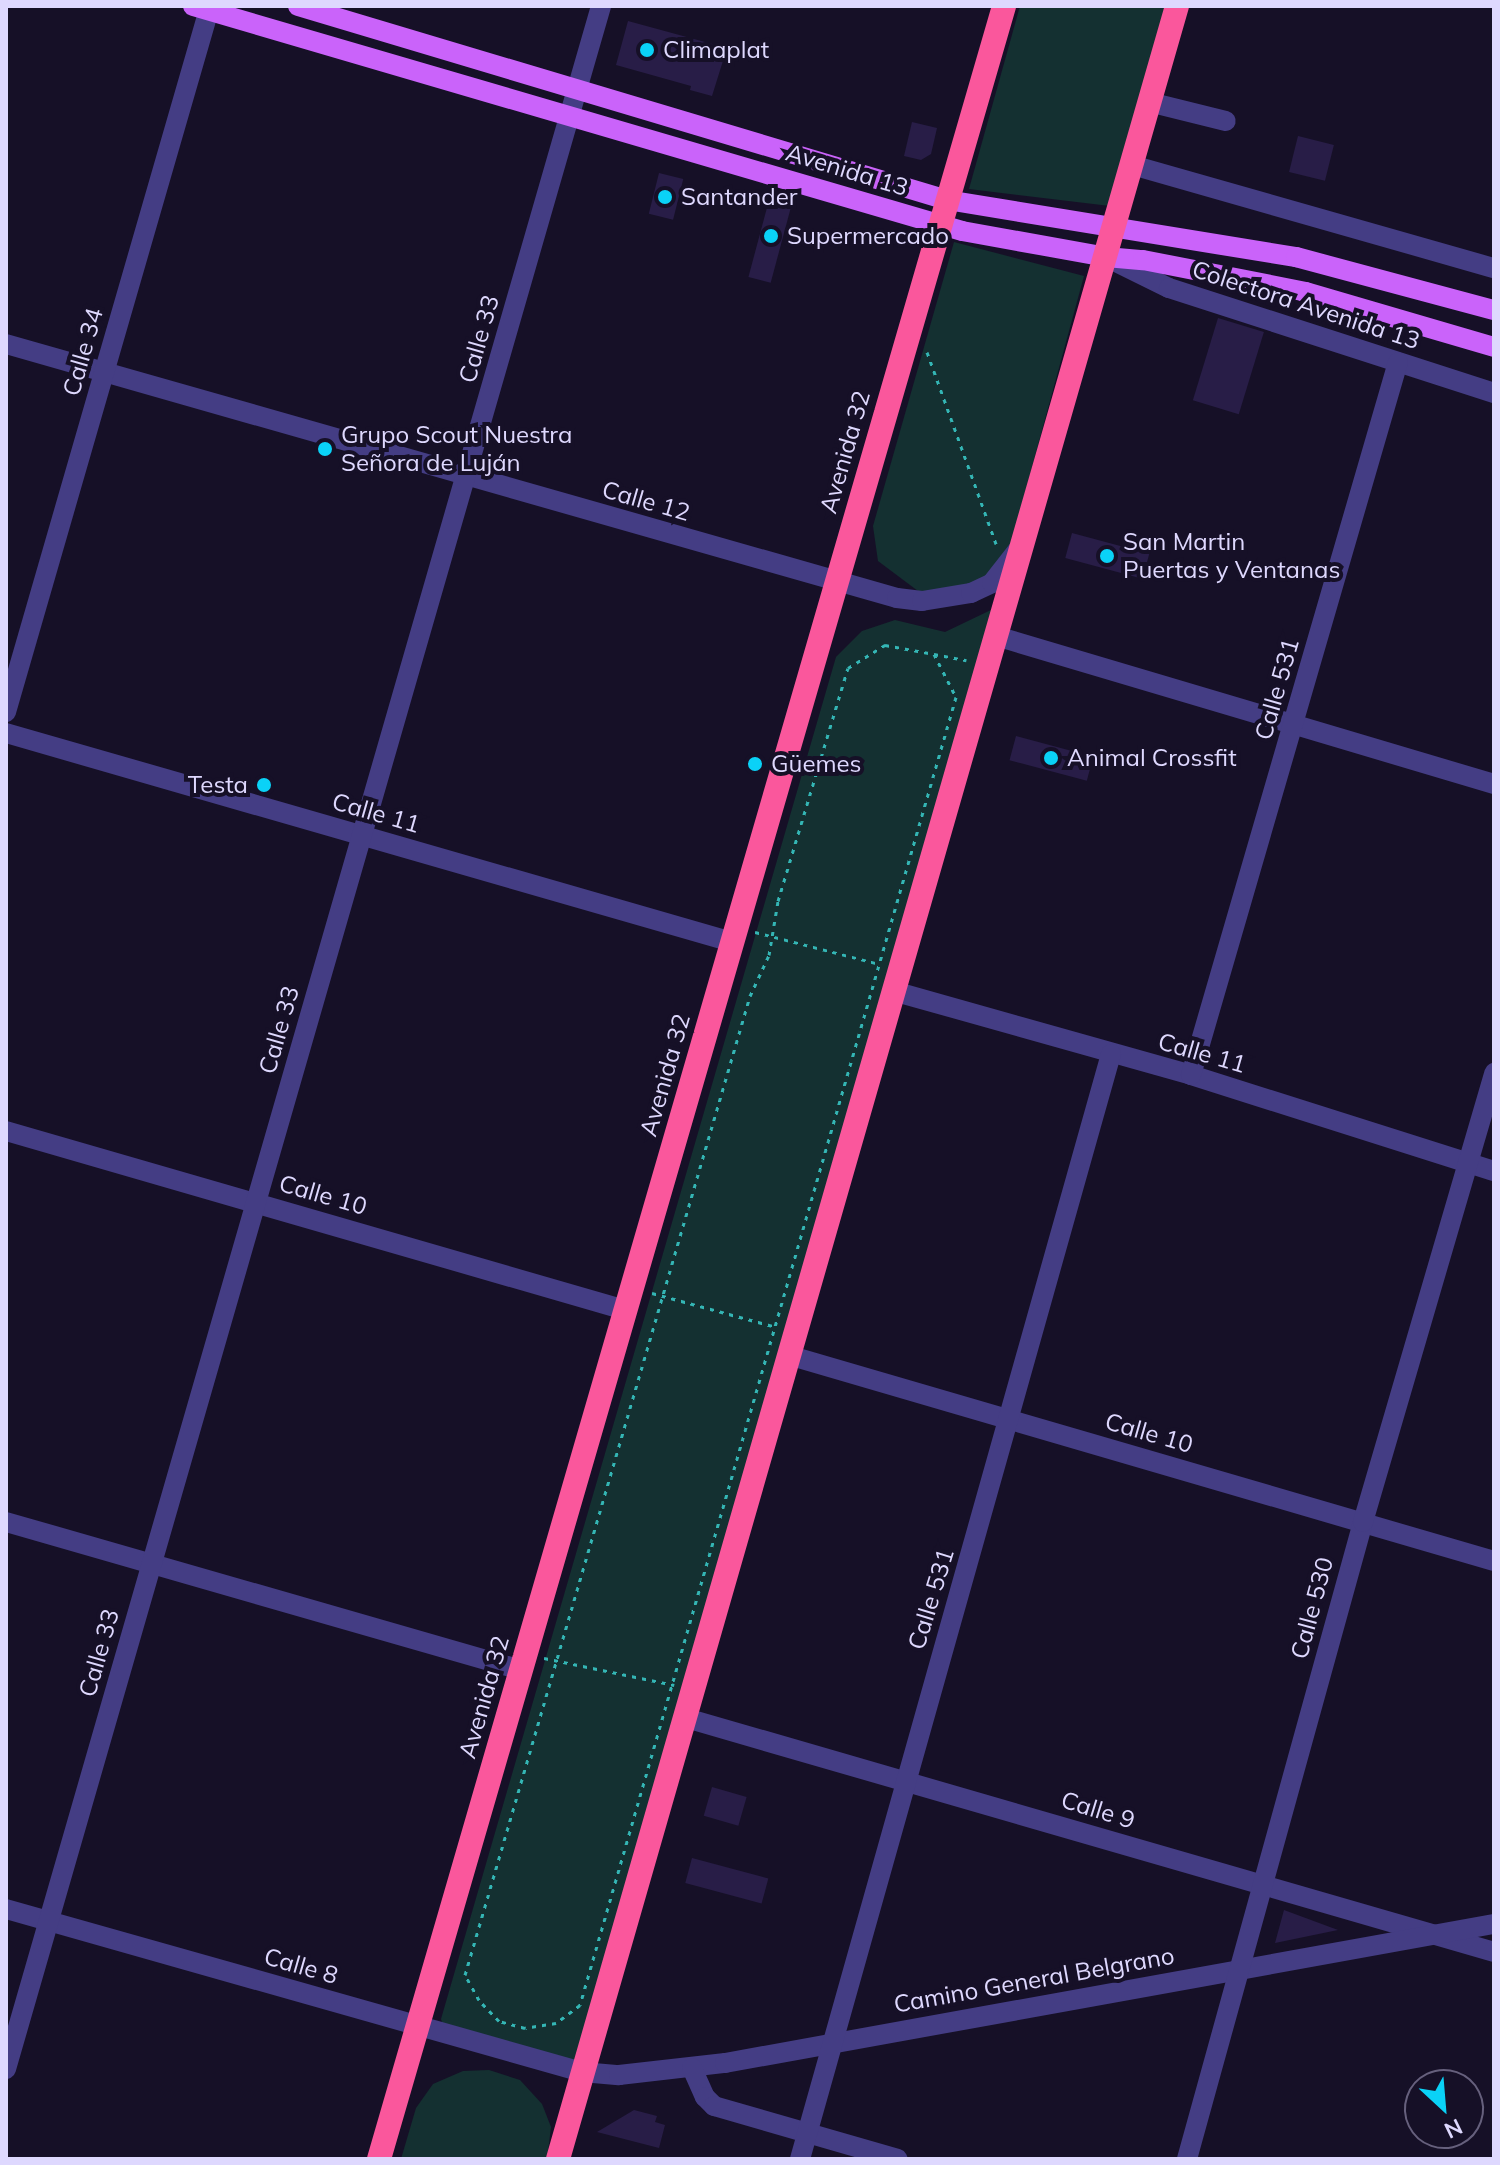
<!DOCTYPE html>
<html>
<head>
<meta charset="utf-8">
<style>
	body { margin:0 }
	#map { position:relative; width:1500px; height:2165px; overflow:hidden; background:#161027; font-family:Mulish,sans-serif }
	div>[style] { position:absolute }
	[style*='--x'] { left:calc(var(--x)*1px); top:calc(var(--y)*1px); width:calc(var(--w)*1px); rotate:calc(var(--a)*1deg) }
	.green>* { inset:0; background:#143031 }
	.building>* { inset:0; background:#281d47; transform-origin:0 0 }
	.path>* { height:3px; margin-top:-1.5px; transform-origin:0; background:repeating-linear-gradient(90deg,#34b6b5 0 4px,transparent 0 10px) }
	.minor>* { height:20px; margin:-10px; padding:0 10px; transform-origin:10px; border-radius:10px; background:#443d84 }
	.major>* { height:20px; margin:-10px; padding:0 10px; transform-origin:10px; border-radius:10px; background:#ca63fa }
	.highway>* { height:24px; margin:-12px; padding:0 12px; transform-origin:12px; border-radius:12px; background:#fa579c }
	.dots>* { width:22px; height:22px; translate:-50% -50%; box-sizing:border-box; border:4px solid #161027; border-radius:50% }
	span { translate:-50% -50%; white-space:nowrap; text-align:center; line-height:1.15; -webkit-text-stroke:8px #161027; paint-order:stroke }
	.poi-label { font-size:24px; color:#ded8fe }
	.left { translate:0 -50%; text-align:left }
	.right { translate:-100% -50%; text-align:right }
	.street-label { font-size:24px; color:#ded8fe }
	.frame { position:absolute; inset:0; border:8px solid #ded8fe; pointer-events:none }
	.north { position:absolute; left:1404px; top:2069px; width:80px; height:80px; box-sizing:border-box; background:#161027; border:2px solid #66607d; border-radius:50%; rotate:154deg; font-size:22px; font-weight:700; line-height:32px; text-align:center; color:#ded8fe }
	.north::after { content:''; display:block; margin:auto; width:28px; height:36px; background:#0ad2f7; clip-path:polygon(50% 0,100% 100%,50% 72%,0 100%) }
</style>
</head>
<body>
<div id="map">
	<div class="green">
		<i style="clip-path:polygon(1020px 6px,1165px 6px,1110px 206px,969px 189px)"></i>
		<i style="clip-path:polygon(954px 242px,1084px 276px,1005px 566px,969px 586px,942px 595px,918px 591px,878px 561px,873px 526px)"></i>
		<i style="clip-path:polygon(993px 609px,577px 2059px,573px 2061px,443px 2026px,441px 2019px,836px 657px,862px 631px,895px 620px,945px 632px)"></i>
		<i style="clip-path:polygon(489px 2070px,520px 2080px,542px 2104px,551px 2127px,547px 2159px,401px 2159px,416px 2108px,433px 2084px,463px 2071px)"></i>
	</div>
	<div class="building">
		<i style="clip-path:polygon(628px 21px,727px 48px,712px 96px,690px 90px,691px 86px,616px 65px)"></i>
		<i style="clip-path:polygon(912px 122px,937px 128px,931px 154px,921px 160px,904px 156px)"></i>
		<i style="left:1298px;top:136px;width:37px;height:37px;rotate:14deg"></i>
		<i style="left:659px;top:173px;width:25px;height:42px;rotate:14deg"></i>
		<i style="left:772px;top:189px;width:23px;height:91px;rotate:15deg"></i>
		<i style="left:1218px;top:318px;width:48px;height:86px;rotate:17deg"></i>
		<i style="left:1072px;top:533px;width:80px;height:26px;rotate:15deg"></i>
		<i style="left:1016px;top:736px;width:80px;height:25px;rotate:15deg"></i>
		<i style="left:712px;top:1787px;width:36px;height:30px;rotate:16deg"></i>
		<i style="left:692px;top:1858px;width:79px;height:26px;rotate:15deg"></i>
		<i style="clip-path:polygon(1284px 1910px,1338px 1930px,1275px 1943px)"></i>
		<i style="clip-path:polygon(634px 2110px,657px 2116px,655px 2122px,665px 2125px,659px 2148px,597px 2132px)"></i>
	</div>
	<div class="path">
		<i style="--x:927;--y:352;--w:204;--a:70.2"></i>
		<i style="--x:885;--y:645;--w:50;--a:10.4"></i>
		<i style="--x:934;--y:654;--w:48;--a:62.9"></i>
		<i style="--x:956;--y:697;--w:1361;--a:106.04"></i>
		<i style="--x:580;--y:2005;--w:30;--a:143"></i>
		<i style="--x:556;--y:2023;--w:31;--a:171"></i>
		<i style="--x:525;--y:2028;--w:27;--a:-165"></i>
		<i style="--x:499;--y:2021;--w:29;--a:-134"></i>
		<i style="--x:479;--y:2000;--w:29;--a:-119"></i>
		<i style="--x:465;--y:1975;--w:1020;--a:-73.77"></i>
		<i style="--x:750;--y:996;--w:45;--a:-65.1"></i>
		<i style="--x:769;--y:955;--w:55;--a:-80.5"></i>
		<i style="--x:778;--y:901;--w:243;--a:-73.3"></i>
		<i style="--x:848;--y:668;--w:44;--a:-31.9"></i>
		<i style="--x:934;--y:654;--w:33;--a:11"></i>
		<i style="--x:755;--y:932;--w:129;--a:14.4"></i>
		<i style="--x:652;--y:1293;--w:129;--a:15.3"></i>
		<i style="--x:544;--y:1658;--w:133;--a:11.7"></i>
	</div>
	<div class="minor">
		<i style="--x:1149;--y:102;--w:79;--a:13.9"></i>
		<i style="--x:1132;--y:165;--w:376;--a:15.9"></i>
		<i style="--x:1106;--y:257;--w:70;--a:26.2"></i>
		<i style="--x:1169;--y:288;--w:342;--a:17.9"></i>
		<i style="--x:6;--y:344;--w:926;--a:15.91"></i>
		<i style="--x:897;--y:598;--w:25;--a:7"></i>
		<i style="--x:922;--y:601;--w:50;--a:-9.3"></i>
		<i style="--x:971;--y:593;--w:23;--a:-25"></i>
		<i style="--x:992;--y:583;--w:41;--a:-52"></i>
		<i style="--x:996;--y:636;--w:520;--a:16.55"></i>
		<i style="--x:6;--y:712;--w:735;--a:-73.88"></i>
		<i style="--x:6;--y:733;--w:755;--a:16.06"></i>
		<i style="--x:893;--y:991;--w:310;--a:15.7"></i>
		<i style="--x:1191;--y:1075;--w:318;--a:17.6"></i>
		<i style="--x:1191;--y:1075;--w:742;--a:-73.81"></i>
		<i style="--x:6;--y:1131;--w:644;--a:16.13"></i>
		<i style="--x:788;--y:1355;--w:735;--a:16.27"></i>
		<i style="--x:6;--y:1522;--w:536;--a:16.03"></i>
		<i style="--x:686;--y:1718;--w:841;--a:16.15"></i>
		<i style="--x:6;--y:1909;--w:599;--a:15.8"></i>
		<i style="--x:582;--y:2072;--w:37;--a:5"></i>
		<i style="--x:619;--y:2075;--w:107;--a:-6.5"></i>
		<i style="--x:725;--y:2063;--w:781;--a:-10.25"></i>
		<i style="--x:692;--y:2068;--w:32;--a:66"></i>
		<i style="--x:705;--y:2097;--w:13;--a:45"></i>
		<i style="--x:714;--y:2106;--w:191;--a:16.1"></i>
		<i style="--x:6;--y:2069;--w:2147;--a:-73.91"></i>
		<i style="--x:800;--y:2159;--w:1148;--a:-74.28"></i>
		<i style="--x:1187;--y:2159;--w:661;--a:-74.55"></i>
		<i style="--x:1363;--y:1522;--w:468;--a:-73.7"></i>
	</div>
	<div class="major">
		<i style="--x:193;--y:6;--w:801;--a:16.31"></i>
		<i style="--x:962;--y:231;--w:146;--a:10.2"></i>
		<i style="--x:1106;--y:257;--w:37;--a:5"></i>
		<i style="--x:1143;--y:260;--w:166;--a:11.1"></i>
		<i style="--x:1306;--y:292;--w:196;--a:16.3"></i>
		<i style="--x:298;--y:6;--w:677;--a:16.64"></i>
		<i style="--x:947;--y:200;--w:354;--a:9.3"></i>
		<i style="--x:1296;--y:257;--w:205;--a:15"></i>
	</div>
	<div class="highway">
		<i style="--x:379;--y:2159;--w:2242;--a:-73.81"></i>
		<i style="--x:558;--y:2159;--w:2240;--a:-73.96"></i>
	</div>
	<div class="dots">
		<i style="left:647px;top:50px;background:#0ad2f7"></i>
		<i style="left:665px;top:197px;background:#0ad2f7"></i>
		<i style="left:771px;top:236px;background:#0ad2f7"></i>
		<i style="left:325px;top:449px;background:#0ad2f7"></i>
		<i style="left:1107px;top:556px;background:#0ad2f7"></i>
		<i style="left:1051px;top:758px;background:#0ad2f7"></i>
		<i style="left:755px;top:764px;background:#0ad2f7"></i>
		<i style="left:264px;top:785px;background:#0ad2f7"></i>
	</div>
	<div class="poi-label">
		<span class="left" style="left:663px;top:50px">Climaplat</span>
		<span class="left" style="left:681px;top:197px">Santander</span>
		<span class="left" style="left:787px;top:236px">Supermercado</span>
		<span class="left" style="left:341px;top:449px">Grupo Scout Nuestra<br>Señora de Luján</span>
		<span class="left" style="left:1123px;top:556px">San Martin<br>Puertas y Ventanas</span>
		<span class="left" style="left:1067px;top:758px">Animal Crossfit</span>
		<span class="left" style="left:771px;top:764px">Güemes</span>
		<span class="right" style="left:248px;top:785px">Testa</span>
	</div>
	<div class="street-label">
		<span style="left:847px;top:170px;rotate:17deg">Avenida 13</span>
		<span style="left:1306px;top:305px;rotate:18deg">Colectora Avenida 13</span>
		<span style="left:479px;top:339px;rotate:-74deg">Calle 33</span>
		<span style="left:83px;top:352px;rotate:-74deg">Calle 34</span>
		<span style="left:845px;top:452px;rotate:-74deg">Avenida 32</span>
		<span style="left:646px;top:501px;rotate:16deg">Calle 12</span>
		<span style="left:1277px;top:689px;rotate:-74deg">Calle 531</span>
		<span style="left:376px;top:813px;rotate:16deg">Calle 11</span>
		<span style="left:279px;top:1030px;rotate:-74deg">Calle 33</span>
		<span style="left:1202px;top:1053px;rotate:16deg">Calle 11</span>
		<span style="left:665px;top:1075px;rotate:-74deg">Avenida 32</span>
		<span style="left:323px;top:1195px;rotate:16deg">Calle 10</span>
		<span style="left:1149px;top:1433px;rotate:16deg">Calle 10</span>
		<span style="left:931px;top:1599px;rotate:-73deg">Calle 531</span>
		<span style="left:1312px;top:1608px;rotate:-75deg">Calle 530</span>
		<span style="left:99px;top:1653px;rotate:-74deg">Calle 33</span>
		<span style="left:484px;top:1697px;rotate:-74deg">Avenida 32</span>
		<span style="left:1098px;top:1810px;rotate:17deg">Calle 9</span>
		<span style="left:301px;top:1966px;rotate:16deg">Calle 8</span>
		<span style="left:1034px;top:1980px;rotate:-10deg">Camino General Belgrano</span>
	</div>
	<div class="frame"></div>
	<div class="north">N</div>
</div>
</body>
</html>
